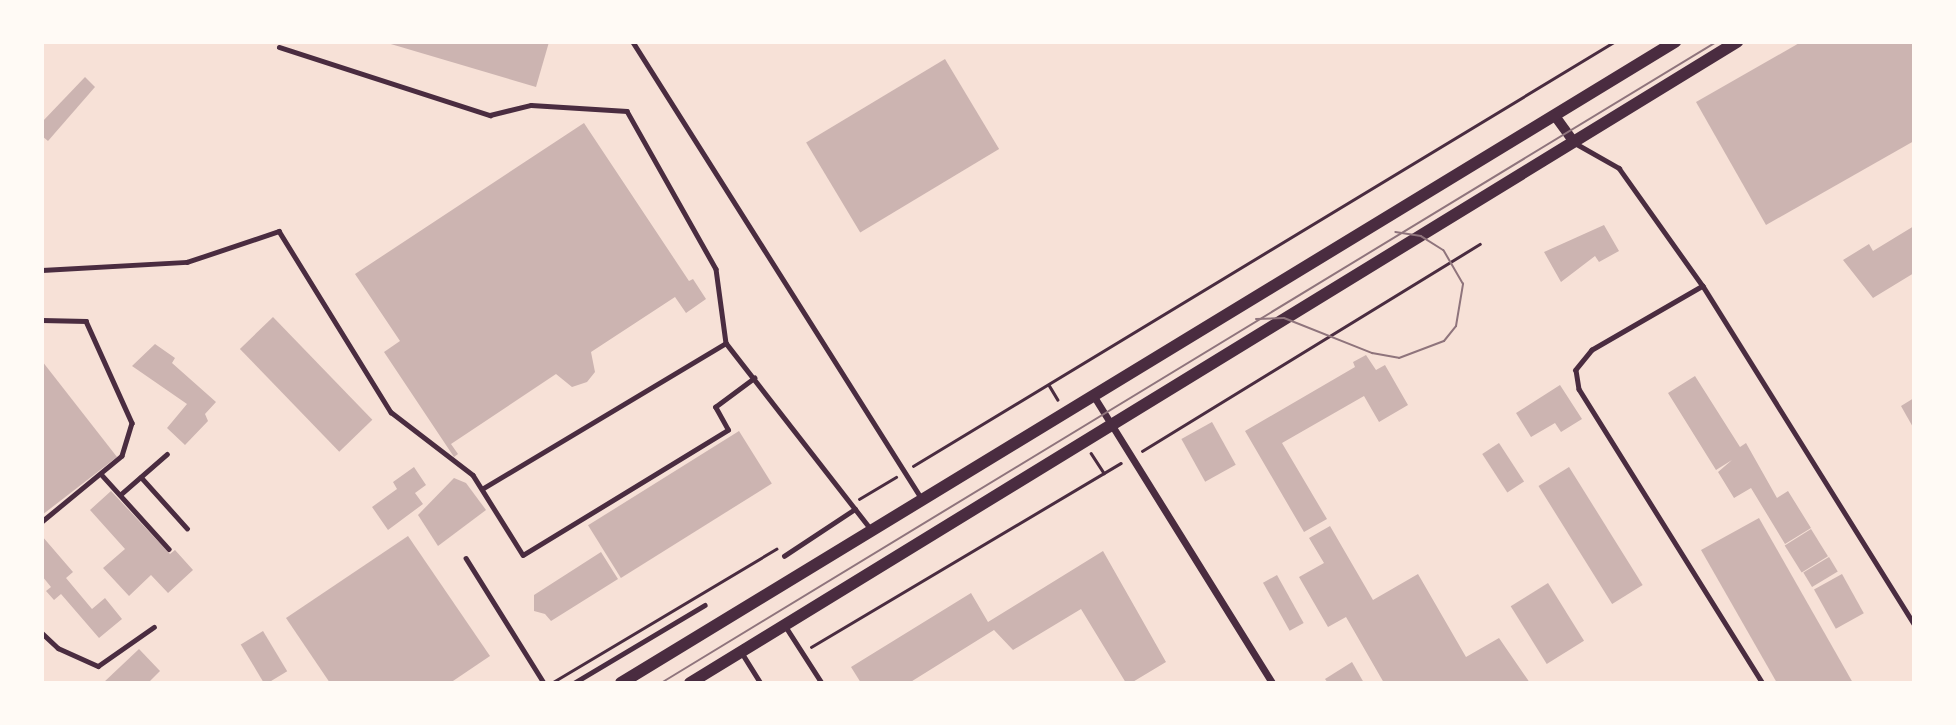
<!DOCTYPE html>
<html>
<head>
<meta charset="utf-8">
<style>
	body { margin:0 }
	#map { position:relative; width:1956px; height:725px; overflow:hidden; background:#f7e1d7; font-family:"Libre Baskerville",serif }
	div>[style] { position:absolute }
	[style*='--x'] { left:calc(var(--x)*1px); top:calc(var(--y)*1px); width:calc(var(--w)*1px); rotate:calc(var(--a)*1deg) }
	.building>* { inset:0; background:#ccb4b1; transform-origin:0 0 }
	.path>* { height:2.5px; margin:-1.25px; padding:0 1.25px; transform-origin:1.25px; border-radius:1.25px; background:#4a2c40 }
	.service>* { height:4.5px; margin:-2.25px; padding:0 2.25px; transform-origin:2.25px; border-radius:2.25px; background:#4a2c40 }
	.minor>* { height:7px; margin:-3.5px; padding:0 3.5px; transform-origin:3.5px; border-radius:3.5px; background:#4a2c40 }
	.secondary>* { height:10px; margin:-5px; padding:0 5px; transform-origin:5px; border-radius:5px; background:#4a2c40 }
	.primary>* { height:12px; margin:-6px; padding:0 6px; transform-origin:6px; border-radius:6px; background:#4a2c40 }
	.tram>* { height:2px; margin:-1px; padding:0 1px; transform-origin:1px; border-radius:1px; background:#8f747c }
	span { translate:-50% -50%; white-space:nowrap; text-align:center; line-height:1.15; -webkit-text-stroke:6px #fffaf5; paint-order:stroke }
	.frame { position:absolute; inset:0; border:44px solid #fffaf5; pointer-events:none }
</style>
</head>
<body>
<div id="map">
	<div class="building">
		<i style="clip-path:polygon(384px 42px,549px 42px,536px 87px)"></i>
		<i style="clip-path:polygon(1801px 42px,1914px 42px,1914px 141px,1766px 225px,1696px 102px)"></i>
		<i style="left:945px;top:59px;width:105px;height:162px;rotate:59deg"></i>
		<i style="clip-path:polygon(85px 77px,95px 87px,48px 141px,42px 136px,42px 122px)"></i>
		<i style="clip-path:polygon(584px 123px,689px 281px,693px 279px,706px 299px,686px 313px,675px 297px,591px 352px,595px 372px,587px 382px,572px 387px,556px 374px,451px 444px,458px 454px,454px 457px,384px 352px,400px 341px,355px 274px)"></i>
		<i style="clip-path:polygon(1604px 225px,1619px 251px,1599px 262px,1595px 256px,1561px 282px,1544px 252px)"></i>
		<i style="clip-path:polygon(1914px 226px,1914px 273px,1873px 298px,1843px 260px,1869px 244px,1873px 251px)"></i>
		<i style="left:273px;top:317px;width:143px;height:46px;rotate:46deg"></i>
		<i style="clip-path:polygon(155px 344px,175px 358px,172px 363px,216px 402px,205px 414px,208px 421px,185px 445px,167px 428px,187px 404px,132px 366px)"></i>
		<i style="clip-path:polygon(1366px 355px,1376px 370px,1385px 365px,1408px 405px,1379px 422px,1364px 396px,1282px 443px,1327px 519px,1304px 532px,1245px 431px,1355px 367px,1353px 362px)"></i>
		<i style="clip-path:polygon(42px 361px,117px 457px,42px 515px)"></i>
		<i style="clip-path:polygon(1695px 376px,1740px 447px,1746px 443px,1777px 498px,1788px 491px,1811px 528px,1785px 544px,1751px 488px,1734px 498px,1718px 472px,1732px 460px,1716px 470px,1668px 393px)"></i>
		<i style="clip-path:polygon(1560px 385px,1582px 419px,1561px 432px,1555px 423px,1531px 437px,1516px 413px)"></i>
		<i style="clip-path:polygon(1914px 398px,1914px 429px,1901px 406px)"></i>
		<i style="left:1212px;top:422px;width:49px;height:35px;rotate:61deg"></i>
		<i style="left:739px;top:431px;width:62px;height:178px;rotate:58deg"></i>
		<i style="left:1499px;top:443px;width:46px;height:20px;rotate:57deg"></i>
		<i style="clip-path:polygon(414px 467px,426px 485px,415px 493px,423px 504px,388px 530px,372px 507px,397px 489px,393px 482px)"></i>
		<i style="left:1569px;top:467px;width:139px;height:36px;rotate:58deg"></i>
		<i style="clip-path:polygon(454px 478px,466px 483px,486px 510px,438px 546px,418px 515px)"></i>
		<i style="clip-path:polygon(111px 491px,170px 554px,175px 550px,193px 570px,168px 593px,151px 575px,129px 596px,103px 568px,125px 549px,90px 510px)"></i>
		<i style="clip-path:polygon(1759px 518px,1853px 683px,1777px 683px,1701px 550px)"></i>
		<i style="clip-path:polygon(1330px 526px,1373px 600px,1418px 574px,1466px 657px,1499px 638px,1530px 683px,1384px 683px,1346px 617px,1328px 627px,1299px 577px,1324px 563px,1309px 538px)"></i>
		<i style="left:1811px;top:529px;width:32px;height:31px;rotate:58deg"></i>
		<i style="clip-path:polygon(42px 536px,73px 572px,66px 578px,92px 609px,105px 598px,122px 619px,99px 638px,61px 594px,54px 600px,46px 591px,51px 587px,42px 576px)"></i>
		<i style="clip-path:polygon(408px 536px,490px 656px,450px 683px,330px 683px,286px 618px)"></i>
		<i style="clip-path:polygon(1103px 551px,1166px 662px,1131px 683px,1126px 683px,1081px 609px,1013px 650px,994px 630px,909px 683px,861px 683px,851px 667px,971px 593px,988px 622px)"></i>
		<i style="clip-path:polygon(601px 552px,618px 579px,551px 621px,545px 614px,534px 611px,534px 595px)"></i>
		<i style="left:1829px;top:557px;width:17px;height:30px;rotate:59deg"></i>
		<i style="left:1842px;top:574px;width:45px;height:32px;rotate:61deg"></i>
		<i style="left:1277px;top:575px;width:55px;height:16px;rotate:61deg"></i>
		<i style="left:1548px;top:583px;width:68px;height:44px;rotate:58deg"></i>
		<i style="left:263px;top:631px;width:47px;height:26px;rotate:59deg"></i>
		<i style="clip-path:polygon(139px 649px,160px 671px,148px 683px,103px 683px)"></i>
		<i style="clip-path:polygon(1352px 662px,1364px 683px,1328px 683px,1325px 679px)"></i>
	</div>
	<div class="path">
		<i style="--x:1049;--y:385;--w:17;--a:59"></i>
		<i style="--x:1142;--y:451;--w:396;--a:-31.5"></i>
		<i style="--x:1091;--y:453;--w:24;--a:57"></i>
		<i style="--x:913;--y:466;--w:819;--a:-31.17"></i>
		<i style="--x:859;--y:499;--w:43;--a:-30.7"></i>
		<i style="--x:811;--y:647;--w:360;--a:-30.7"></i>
		<i style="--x:553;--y:682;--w:260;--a:-30.8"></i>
	</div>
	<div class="service">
		<i style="--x:633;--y:42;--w:541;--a:57.69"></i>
		<i style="--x:279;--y:47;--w:222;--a:17.9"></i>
		<i style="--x:490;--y:115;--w:42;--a:-13.7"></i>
		<i style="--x:531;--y:105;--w:96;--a:3.6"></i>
		<i style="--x:627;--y:111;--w:181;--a:60.6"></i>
		<i style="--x:716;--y:269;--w:75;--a:82.3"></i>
		<i style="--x:1575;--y:143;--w:51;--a:29.6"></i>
		<i style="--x:1619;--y:168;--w:145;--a:54.6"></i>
		<i style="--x:1703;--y:286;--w:398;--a:58"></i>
		<i style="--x:42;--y:270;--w:145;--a:-3.2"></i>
		<i style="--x:187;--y:262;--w:97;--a:-18.6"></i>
		<i style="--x:279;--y:231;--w:213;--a:58.3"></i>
		<i style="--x:391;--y:412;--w:103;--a:37.5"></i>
		<i style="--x:473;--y:475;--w:94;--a:58"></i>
		<i style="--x:523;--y:555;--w:240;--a:-31.4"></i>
		<i style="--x:728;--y:430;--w:26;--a:-119"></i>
		<i style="--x:715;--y:407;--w:49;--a:-36.6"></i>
		<i style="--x:1703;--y:286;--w:128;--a:150"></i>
		<i style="--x:1592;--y:350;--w:26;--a:129"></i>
		<i style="--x:1576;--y:370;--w:19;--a:81"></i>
		<i style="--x:1579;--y:389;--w:347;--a:58"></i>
		<i style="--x:42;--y:320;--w:44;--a:1.3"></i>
		<i style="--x:86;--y:321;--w:112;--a:65.7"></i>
		<i style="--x:132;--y:423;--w:34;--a:107"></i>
		<i style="--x:122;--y:456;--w:104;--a:140.5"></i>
		<i style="--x:101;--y:474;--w:101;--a:47.8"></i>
		<i style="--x:141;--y:477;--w:69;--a:48"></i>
		<i style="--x:482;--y:489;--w:284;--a:-30.9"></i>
		<i style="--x:726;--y:343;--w:236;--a:52.1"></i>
		<i style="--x:120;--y:495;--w:62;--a:-41.1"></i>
		<i style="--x:784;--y:556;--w:85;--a:-33.5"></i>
		<i style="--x:466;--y:558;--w:147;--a:58"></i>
		<i style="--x:786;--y:627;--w:67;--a:57.3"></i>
		<i style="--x:42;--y:633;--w:22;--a:43"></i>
		<i style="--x:58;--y:648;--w:44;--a:24.2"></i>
		<i style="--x:98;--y:666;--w:68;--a:-34.9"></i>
		<i style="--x:742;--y:653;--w:36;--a:58"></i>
		<i style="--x:574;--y:683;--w:152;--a:-30.8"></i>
	</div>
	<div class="minor">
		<i style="--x:1093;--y:395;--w:339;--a:58.1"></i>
	</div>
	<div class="secondary">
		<i style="--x:1555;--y:116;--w:32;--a:54"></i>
	</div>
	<div class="primary">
		<i style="--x:621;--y:683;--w:1234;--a:-31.31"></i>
		<i style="--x:690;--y:683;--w:1228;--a:-31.48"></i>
	</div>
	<div class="tram">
		<i style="--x:1256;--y:319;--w:28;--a:-2"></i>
		<i style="--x:1284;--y:318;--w:95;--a:21.7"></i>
		<i style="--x:1372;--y:353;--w:27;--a:10"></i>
		<i style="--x:1399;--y:358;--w:48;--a:-20.7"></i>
		<i style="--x:1444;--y:341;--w:19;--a:-51"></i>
		<i style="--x:1456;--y:326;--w:43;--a:-80.5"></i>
		<i style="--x:1463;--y:284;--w:39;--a:-120"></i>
		<i style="--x:1443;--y:250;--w:26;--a:-148"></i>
		<i style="--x:1421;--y:236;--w:26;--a:-171"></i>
		<i style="--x:661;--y:683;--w:1234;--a:-31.28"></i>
	</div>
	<div class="frame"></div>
</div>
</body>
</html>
